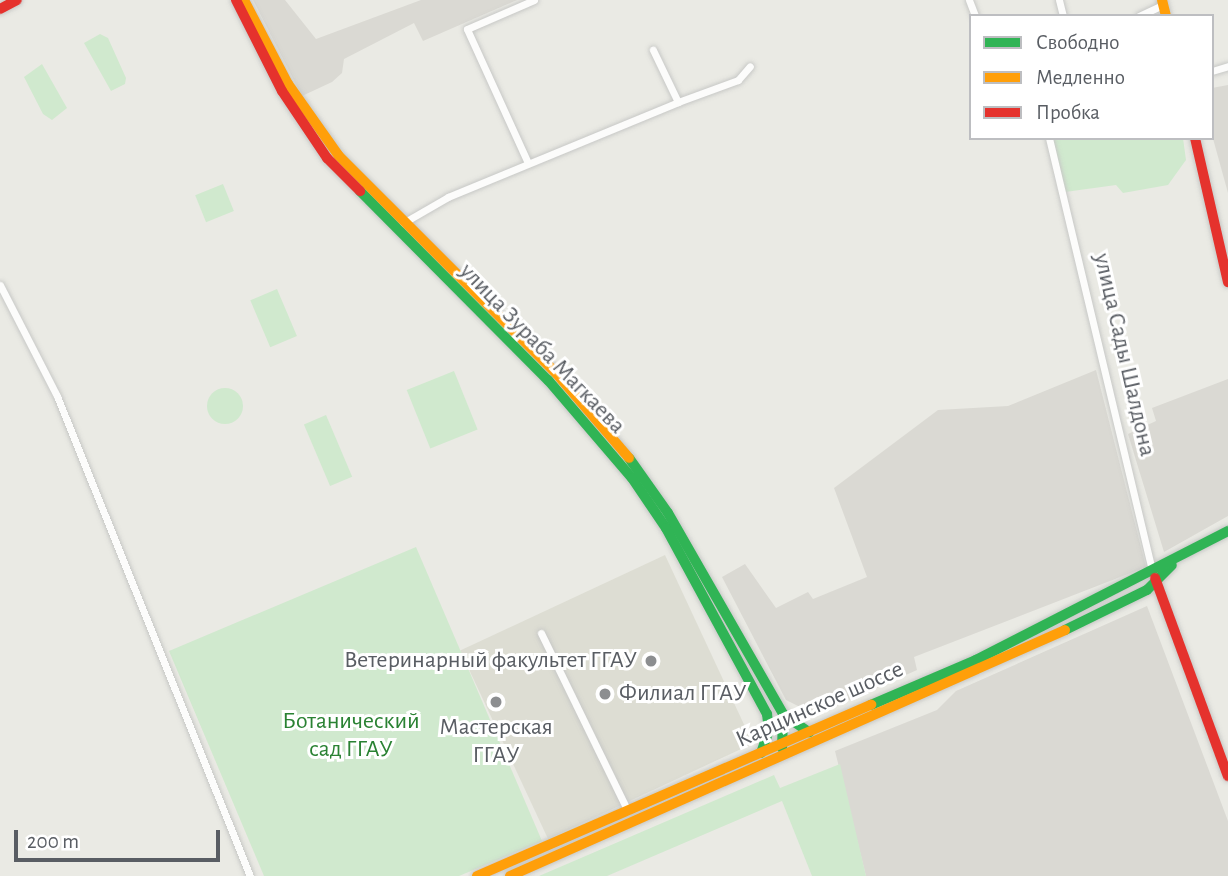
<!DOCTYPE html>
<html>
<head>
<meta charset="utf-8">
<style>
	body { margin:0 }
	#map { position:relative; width:1228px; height:876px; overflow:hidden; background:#eaeae4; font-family:"Alegreya Sans",sans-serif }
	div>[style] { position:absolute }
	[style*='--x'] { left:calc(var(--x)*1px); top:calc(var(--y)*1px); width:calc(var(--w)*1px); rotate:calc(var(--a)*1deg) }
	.industrial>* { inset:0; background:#dad9d3 }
	.education>* { inset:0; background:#ddddd3; transform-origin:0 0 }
	.green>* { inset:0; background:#d0e9ce; transform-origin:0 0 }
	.round { border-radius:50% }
	.roads { filter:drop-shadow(0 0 2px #c7c8c6) drop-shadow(0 0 2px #c7c8c6) }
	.street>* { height:7px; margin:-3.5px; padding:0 3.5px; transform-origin:3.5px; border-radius:3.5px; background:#fcfcfb }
	.fast>* { height:10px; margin:-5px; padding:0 5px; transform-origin:5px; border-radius:5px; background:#30b455 }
	.slow>* { height:10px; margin:-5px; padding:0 5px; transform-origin:5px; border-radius:5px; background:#ff9f0a }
	.jam>* { height:10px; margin:-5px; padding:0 5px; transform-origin:5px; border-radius:5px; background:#e5322d }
	.dots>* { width:19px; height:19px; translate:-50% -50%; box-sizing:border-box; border:4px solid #fff; border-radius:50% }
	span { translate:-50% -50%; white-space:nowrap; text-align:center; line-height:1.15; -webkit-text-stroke:6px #fff; paint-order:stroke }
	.street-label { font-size:24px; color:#595d63 }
	.poi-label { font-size:24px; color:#595d63 }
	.right { translate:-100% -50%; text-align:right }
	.left { translate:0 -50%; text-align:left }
	.park-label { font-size:24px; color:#2a8233 }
	.legend { position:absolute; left:969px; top:14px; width:245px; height:126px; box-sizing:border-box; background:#fff; border:2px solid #bdbec1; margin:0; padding:9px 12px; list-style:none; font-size:21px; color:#595d63 }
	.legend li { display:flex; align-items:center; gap:14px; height:35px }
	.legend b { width:35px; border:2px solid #bdbec1 }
	.scale { position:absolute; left:14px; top:830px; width:206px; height:32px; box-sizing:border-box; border:4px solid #595d63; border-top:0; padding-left:9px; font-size:21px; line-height:24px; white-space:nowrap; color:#595d63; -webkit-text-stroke:5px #fff; paint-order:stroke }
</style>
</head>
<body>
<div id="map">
	<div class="industrial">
		<i style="clip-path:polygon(253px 0,285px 0,316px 39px,421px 0,517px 0,423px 41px,414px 23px,344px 59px,342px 73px,332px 82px,302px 96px)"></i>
		<i style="clip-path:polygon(1228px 85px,1228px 193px,1212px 135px,1212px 88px)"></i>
		<i style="clip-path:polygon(1096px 370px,1146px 567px,914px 657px,917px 670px,816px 715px,786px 700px,722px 577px,745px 564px,776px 608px,808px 592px,813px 599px,867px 577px,834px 488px,938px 410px,1008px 406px)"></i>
		<i style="clip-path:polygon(1228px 379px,1228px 516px,1164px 552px,1128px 434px,1156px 421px,1152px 408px)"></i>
		<i style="clip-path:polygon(1147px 606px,1228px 821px,1228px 876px,866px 876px,835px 751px,937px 710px,956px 691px)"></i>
	</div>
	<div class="education">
		<i style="left:665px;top:555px;width:208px;height:226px;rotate:65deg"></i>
	</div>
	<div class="green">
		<i style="clip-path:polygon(100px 34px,108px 38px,126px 78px,125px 84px,111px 91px,84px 43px)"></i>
		<i style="clip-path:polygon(42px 64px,67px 108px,52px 120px,43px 114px,24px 77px)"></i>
		<i style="clip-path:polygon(1053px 138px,1183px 138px,1186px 160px,1168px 185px,1123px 193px,1116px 185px,1065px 192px)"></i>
		<i style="left:223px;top:184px;width:29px;height:30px;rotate:68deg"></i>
		<i style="left:277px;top:289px;width:51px;height:29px;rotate:67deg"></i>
		<i style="left:454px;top:371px;width:63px;height:51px;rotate:68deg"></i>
		<i class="round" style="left:207px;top:388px;width:36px;height:36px"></i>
		<i style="left:326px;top:415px;width:67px;height:24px;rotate:67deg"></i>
		<i style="clip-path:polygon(416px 547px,542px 841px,459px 876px,264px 876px,169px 651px)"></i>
		<i style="clip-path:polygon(840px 764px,866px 876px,812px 876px,782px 801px,607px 876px,539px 876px,774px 775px,780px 788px)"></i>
	</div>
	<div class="roads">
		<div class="street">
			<i style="--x:969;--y:0;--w:17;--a:69"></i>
			<i style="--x:1059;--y:0;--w:16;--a:76"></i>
			<i style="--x:1139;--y:16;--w:26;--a:-25"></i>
			<i style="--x:1212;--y:71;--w:17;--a:-17"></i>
			<i style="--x:678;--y:102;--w:64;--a:-20.1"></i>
			<i style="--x:738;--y:80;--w:18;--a:-49"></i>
			<i style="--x:1049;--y:138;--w:445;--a:76.6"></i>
			<i style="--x:528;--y:163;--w:147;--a:-114.5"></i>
			<i style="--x:467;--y:29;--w:73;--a:-23.4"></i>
			<i style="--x:403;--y:223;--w:52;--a:-30"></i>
			<i style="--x:448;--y:197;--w:249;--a:-22.4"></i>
			<i style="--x:678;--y:102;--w:58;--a:-115.7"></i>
			<i style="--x:0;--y:285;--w:125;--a:62.8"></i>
			<i style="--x:57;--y:396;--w:517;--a:68.1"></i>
			<i style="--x:541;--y:633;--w:198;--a:64"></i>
		</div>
		<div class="fast">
			<i style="--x:360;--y:191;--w:267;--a:45.2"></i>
			<i style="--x:548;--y:380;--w:129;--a:49.4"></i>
			<i style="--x:632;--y:478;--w:60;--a:55.8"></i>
			<i style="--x:666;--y:528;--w:212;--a:61.5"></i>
			<i style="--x:767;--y:714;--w:16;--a:83"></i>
			<i style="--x:769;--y:730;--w:24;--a:109"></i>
			<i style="--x:629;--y:458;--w:67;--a:54.7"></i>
			<i style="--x:668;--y:513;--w:232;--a:60.2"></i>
			<i style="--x:783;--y:714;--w:32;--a:35"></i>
			<i style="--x:1065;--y:630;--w:91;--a:-26"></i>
			<i style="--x:1147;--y:590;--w:35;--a:-45"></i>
			<i style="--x:871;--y:705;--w:114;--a:-23.2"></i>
			<i style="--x:976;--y:660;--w:283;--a:-27.1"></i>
			<i style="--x:782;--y:748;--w:33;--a:-88"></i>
		</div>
		<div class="slow">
			<i style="--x:244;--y:0;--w:95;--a:62.4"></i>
			<i style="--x:288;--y:84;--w:88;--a:54.7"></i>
			<i style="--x:339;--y:156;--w:307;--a:45"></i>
			<i style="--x:556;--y:373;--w:112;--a:49.3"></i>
			<i style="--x:1162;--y:0;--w:16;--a:76"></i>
			<i style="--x:477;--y:876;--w:430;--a:-23.5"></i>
			<i style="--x:510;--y:876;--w:607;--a:-23.9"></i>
		</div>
		<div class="jam">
			<i style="--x:236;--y:0;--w:102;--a:63.2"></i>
			<i style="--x:282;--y:91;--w:81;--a:56.1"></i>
			<i style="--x:327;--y:158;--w:47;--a:45"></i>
			<i style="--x:0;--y:9;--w:19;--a:-28"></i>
			<i style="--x:1195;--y:138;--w:148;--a:77.1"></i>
			<i style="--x:1155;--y:578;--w:211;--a:69.8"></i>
		</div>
	</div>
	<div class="dots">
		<i style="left:651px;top:661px;background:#8c8e90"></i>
		<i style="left:605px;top:694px;background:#8c8e90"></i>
		<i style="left:496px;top:702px;background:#8c8e90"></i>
	</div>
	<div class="street-label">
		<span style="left:542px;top:349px;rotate:46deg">улица Зураба Магкаева</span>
		<span style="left:1124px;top:355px;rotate:77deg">улица Сады Шалдона</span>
		<span style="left:820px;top:705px;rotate:-24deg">Карцинское шоссе</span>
	</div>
	<div class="poi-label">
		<span class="right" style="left:637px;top:661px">Ветеринарный факультет ГГАУ</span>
		<span class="left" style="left:619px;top:694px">Филиал ГГАУ</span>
		<span style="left:496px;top:742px">Мастерская<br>ГГАУ</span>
	</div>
	<div class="park-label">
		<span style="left:351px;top:736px">Ботанический<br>сад ГГАУ</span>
	</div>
	<ul class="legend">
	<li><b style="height:9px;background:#30b455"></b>Свободно</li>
	<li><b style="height:9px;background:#ff9f0a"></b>Медленно</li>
	<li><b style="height:9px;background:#e5322d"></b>Пробка</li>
	</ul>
	<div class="scale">200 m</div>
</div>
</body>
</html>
